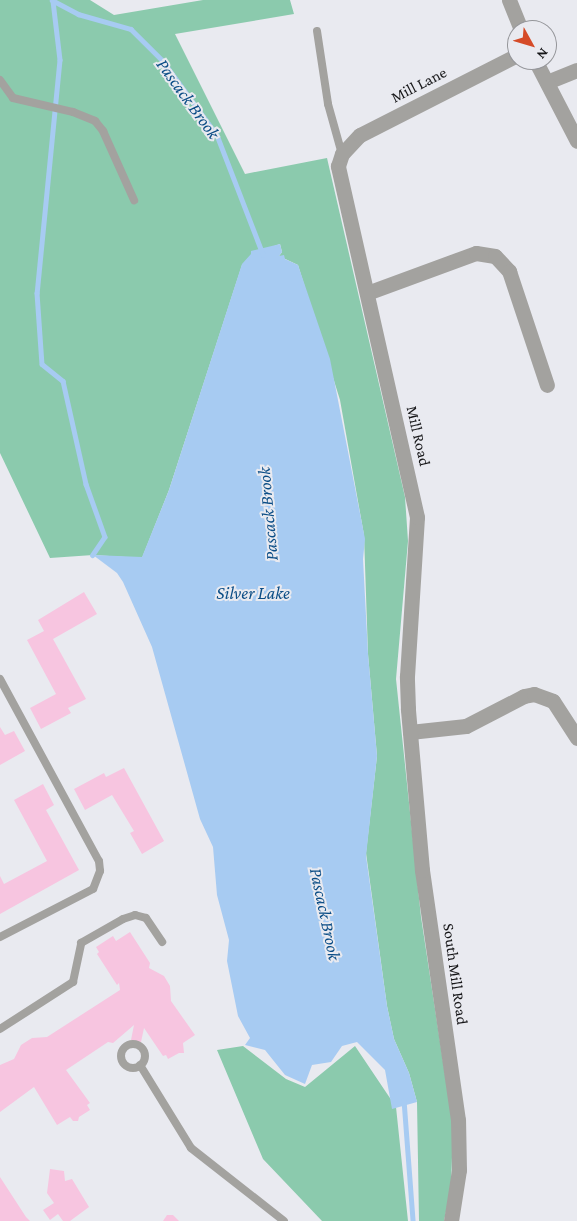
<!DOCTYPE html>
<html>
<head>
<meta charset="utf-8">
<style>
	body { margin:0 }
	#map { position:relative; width:577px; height:1221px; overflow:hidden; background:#e9eaf0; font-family:"Crimson Pro",serif }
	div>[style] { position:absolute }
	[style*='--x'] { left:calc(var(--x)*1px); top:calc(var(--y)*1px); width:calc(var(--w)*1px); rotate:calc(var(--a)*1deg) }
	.green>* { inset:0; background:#8bcaad }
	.water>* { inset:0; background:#a7cbf2 }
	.stream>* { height:4.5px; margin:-2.25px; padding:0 2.25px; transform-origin:2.25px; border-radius:2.25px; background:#a7cbf2 }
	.building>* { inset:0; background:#f7c5e0 }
	.service>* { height:8px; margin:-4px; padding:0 4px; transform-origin:4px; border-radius:4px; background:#a3a29f }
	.service>.ring { margin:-4px; padding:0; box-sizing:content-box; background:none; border:8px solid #a3a29f; border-radius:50% }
	.minor>* { height:15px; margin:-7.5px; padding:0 7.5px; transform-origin:7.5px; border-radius:7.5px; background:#a3a29f }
	.tertiary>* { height:15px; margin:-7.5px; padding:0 7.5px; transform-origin:7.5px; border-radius:7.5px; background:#a3a29f }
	span { translate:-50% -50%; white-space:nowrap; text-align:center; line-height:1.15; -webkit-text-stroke:4px #e9eaf0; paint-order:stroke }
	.street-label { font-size:16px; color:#171719 }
	.water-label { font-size:18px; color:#0b4d86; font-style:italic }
	.north { position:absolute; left:507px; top:20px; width:50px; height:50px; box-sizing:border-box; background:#e9eaf0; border:1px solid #95969a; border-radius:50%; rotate:129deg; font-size:14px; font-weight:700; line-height:20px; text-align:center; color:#171719 }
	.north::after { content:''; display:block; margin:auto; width:18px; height:22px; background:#d54b28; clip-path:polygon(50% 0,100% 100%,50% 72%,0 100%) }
</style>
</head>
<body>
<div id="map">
	<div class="green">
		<i style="clip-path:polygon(0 0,90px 0,114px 15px,203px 0,290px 0,294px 14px,175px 34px,245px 174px,327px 158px,405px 497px,408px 541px,396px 679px,421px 917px,453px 1127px,451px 1187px,444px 1221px,419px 1221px,417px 1102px,409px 1073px,394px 1039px,387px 1006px,366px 853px,377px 756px,368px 654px,364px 535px,340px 400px,298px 265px,279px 256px,282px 252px,280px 244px,252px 254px,242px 265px,169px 490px,142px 558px,93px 555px,50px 558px,0 453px)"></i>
		<i style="clip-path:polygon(243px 1046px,286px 1079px,305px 1087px,355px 1046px,396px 1107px,408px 1221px,322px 1221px,263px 1159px,217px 1050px)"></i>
	</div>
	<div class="water">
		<i style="clip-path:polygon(280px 244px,282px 252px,279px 256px,284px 255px,285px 259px,298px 265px,330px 359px,365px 539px,363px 559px,368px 654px,377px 756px,366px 856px,387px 1006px,394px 1039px,409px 1073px,417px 1102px,392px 1109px,385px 1070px,357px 1042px,342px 1046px,331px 1062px,312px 1065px,305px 1084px,285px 1075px,265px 1050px,245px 1045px,250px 1038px,238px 1016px,227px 961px,229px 940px,217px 895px,213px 847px,200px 819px,152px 647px,123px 582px,117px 573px,93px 555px,142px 557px,169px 490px,242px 264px,251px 254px,251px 251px)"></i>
	</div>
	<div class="stream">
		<i style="--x:52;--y:0;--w:30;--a:28"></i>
		<i style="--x:78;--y:14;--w:55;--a:15.8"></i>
		<i style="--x:131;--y:29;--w:45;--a:45"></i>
		<i style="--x:163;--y:61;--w:92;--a:53.9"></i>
		<i style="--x:217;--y:135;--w:128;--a:68.9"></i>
		<i style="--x:53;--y:1;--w:59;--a:83.2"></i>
		<i style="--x:60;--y:60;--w:234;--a:95.6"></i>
		<i style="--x:37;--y:293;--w:71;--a:86"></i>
		<i style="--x:42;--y:364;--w:27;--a:39"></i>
		<i style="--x:63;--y:381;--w:106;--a:77.4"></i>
		<i style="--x:86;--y:484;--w:56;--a:70.3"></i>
		<i style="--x:105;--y:537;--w:22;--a:124"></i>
		<i style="--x:404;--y:1100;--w:121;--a:85.7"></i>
	</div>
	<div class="building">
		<i style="clip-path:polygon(84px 592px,97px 614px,53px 639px,86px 699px,68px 708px,71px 713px,41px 729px,30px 708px,56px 694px,27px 640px,44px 631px,38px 620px)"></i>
		<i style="clip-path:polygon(0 727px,5px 735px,14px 731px,25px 751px,0 765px)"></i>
		<i style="clip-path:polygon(124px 768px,164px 841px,142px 854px,130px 833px,134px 831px,112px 795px,85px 810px,74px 789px,104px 773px,106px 777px)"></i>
		<i style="clip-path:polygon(43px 784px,54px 805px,46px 810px,79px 870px,0 914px,0 876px,4px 884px,47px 861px,14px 800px)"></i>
		<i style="clip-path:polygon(130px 932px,150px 963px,149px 968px,164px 976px,170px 986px,171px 1001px,195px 1035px,183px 1043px,184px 1053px,179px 1053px,168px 1059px,166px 1055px,163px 1056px,144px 1028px,141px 1042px,131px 1040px,134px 1025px,113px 1043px,108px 1042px,66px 1070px,90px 1103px,87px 1105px,90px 1110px,79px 1117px,78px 1121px,73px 1121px,70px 1117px,57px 1125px,34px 1087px,0 1112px,0 1065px,14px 1059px,21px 1045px,32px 1038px,47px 1037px,120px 990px,119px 983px,117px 985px,97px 954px,99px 952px,96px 947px,113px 936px,116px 941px)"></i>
		<i style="clip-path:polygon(50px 1169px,64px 1171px,65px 1181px,72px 1179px,89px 1207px,70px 1221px,63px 1221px,58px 1214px,50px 1220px,43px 1210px,54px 1203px,47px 1193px)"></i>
		<i style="clip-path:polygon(0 1177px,26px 1217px,30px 1221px,0 1221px)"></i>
		<i style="clip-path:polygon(167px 1215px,173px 1215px,179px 1221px,163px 1221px)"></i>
	</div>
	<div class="service">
		<i style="--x:317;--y:31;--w:74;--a:81.4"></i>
		<i style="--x:328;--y:104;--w:52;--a:74.4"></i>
		<i style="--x:0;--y:80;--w:22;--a:54"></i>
		<i style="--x:13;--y:98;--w:62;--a:13.1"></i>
		<i style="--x:73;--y:112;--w:24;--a:22"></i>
		<i style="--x:95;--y:121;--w:13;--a:51"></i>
		<i style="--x:103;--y:131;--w:76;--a:65.8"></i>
		<i style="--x:0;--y:679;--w:207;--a:61.5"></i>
		<i style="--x:99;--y:861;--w:10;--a:84"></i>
		<i style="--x:100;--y:871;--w:19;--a:111"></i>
		<i style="--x:93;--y:889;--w:105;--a:152.7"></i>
		<i style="--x:0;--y:1029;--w:87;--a:-32.8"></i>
		<i style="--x:73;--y:982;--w:40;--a:-78"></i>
		<i style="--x:81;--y:943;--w:48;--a:-29.7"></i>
		<i style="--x:123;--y:919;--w:13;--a:-18"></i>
		<i style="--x:135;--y:915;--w:11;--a:15"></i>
		<i style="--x:146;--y:918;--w:29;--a:56"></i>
		<i class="ring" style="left:121px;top:1044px;width:16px;height:16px"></i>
		<i style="--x:140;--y:1065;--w:97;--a:58.4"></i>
		<i style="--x:191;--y:1148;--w:118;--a:38.1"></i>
	</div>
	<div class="minor">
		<i style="--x:547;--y:82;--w:32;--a:-22"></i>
		<i style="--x:367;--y:293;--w:116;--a:-20.2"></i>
		<i style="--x:476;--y:253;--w:19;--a:9"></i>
		<i style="--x:495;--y:256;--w:21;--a:47"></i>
		<i style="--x:509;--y:271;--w:120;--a:71.6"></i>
		<i style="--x:410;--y:732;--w:56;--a:-6.1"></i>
		<i style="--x:466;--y:726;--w:65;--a:-27.3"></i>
		<i style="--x:524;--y:696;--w:10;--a:-11"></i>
		<i style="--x:534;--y:694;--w:20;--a:20"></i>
		<i style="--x:553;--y:701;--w:44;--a:57"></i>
		<i style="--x:451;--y:1221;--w:52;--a:-81.1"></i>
		<i style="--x:459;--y:1170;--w:50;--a:-91.1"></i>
		<i style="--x:458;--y:1120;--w:253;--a:-98.2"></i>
		<i style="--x:422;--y:870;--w:162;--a:-95"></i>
		<i style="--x:408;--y:709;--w:33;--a:-92"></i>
		<i style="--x:407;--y:676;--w:159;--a:-86.4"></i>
		<i style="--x:417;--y:517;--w:360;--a:-102.7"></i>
		<i style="--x:338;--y:166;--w:13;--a:-72"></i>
		<i style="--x:342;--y:154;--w:26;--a:-47"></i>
		<i style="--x:360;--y:135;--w:176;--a:-27"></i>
	</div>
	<div class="tertiary">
		<i style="--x:509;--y:0;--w:32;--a:68"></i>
		<i style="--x:535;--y:60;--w:91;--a:62.6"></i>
	</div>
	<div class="street-label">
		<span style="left:419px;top:85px;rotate:-27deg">Mill Lane</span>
		<span style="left:418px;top:436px;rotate:77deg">Mill Road</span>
		<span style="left:455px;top:974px;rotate:82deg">South Mill Road</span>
	</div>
	<div class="water-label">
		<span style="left:188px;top:99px;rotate:54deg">Pascack Brook</span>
		<span style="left:268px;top:514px;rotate:-95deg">Pascack Brook</span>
		<span style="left:253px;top:593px">Silver Lake</span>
		<span style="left:325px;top:914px;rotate:78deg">Pascack Brook</span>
	</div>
	<div class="north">N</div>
</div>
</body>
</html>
